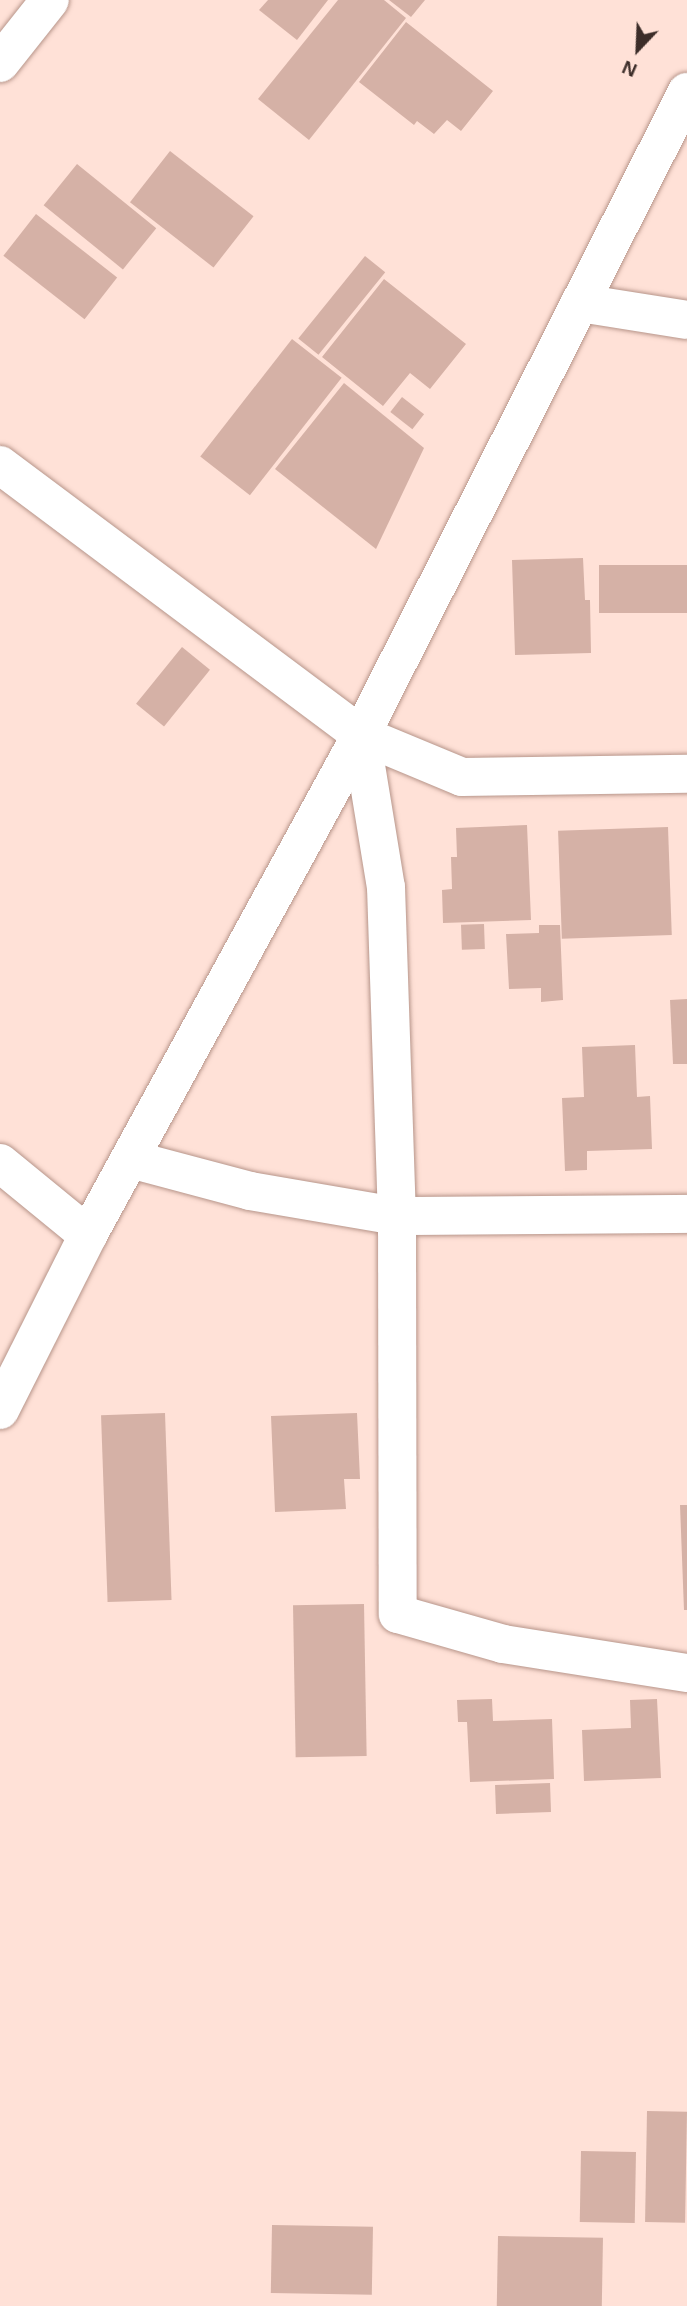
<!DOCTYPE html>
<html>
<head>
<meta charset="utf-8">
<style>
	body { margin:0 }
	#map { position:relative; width:687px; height:2306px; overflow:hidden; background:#ffe1d7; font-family:Arial,sans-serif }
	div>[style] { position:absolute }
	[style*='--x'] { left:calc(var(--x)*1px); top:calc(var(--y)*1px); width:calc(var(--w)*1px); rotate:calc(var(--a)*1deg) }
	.building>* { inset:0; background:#d5b1a6; transform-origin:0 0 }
	.roads { filter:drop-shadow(0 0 2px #b7958a) drop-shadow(0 0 2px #b7958a) }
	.minor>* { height:38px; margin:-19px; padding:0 19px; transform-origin:19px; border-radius:19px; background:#fff }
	span { translate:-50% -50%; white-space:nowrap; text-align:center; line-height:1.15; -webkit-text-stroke:5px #ffe1d7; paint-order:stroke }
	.north { position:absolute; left:603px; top:14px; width:70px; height:70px; -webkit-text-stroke:5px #ffe1d7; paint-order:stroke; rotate:203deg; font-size:19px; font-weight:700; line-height:28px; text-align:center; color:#3c2d29 }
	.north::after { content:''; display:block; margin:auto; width:24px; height:32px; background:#3c2d29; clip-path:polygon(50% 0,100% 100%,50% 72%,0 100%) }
</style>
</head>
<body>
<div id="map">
	<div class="building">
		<i style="clip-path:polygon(268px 0,328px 0,297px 40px,259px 10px)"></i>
		<i style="clip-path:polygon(338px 0,384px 0,406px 18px,309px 140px,258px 99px)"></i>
		<i style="clip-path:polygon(389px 0,425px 0,411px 17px)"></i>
		<i style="clip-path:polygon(406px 22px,493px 91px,461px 131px,447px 120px,434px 134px,417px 121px,414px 125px,359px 82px)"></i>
		<i style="left:170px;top:151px;width:106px;height:65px;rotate:38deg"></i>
		<i style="left:77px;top:164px;width:102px;height:53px;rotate:39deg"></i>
		<i style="left:36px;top:214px;width:103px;height:53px;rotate:38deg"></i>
		<i style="left:365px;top:256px;width:26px;height:106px;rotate:39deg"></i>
		<i style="clip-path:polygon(384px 279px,466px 344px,430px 389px,410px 373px,383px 406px,322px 357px)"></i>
		<i style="left:292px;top:339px;width:63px;height:149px;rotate:38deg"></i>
		<i style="clip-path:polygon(344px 383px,424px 448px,376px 549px,275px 469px)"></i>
		<i style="left:402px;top:397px;width:28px;height:19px;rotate:38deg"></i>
		<i style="clip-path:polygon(583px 558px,585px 600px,590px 600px,591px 653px,515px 655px,512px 560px)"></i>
		<i style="left:687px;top:565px;width:48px;height:88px;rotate:90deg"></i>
		<i style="left:182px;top:647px;width:36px;height:73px;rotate:39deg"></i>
		<i style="clip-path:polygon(527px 825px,531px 920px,443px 923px,442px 890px,452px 889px,451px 857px,457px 857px,456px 828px)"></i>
		<i style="left:668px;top:827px;width:108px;height:110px;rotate:88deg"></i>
		<i style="left:484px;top:924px;width:25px;height:23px;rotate:88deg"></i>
		<i style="clip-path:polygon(539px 925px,560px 925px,563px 1000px,541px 1002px,541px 988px,509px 989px,506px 934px,539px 933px)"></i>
		<i style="clip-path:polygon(687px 999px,687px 1064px,673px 1064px,670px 1000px)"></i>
		<i style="clip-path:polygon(635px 1045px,637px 1097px,650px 1096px,652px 1149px,587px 1151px,587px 1170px,565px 1171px,562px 1098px,584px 1097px,582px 1047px)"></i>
		<i style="left:165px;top:1413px;width:187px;height:64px;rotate:88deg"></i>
		<i style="clip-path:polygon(357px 1413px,360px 1479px,344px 1479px,346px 1509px,275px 1512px,271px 1416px)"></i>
		<i style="clip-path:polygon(680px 1505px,687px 1505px,687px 1610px,684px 1610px)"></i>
		<i style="left:364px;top:1604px;width:152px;height:71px;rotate:89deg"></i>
		<i style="clip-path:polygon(492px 1699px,493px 1721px,552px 1719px,554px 1779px,470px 1782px,467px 1722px,458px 1722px,457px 1700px)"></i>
		<i style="clip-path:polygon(657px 1699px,661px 1778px,584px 1781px,582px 1730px,631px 1728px,630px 1700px)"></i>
		<i style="left:550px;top:1783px;width:29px;height:55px;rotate:88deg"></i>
		<i style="left:647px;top:2111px;width:40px;height:111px;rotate:1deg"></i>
		<i style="left:581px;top:2151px;width:55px;height:71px;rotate:1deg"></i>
		<i style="left:272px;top:2225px;width:101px;height:68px;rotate:1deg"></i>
		<i style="left:498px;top:2236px;width:105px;height:70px;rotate:1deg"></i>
	</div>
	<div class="roads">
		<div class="minor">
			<i style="--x:0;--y:63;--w:80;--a:-51.6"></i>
			<i style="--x:580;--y:303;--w:108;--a:9"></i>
			<i style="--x:0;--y:465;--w:451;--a:36.8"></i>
			<i style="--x:361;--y:735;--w:109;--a:22.6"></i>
			<i style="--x:462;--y:777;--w:225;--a:-0.8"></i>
			<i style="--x:361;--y:735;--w:154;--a:80.7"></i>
			<i style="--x:386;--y:887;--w:329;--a:88.1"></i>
			<i style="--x:397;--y:1216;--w:398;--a:89.9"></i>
			<i style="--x:398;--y:1614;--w:109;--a:15.9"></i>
			<i style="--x:503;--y:1644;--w:186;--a:9"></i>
			<i style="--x:130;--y:1159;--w:124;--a:14.9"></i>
			<i style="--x:250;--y:1191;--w:149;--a:9.7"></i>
			<i style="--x:397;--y:1216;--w:290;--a:-0.4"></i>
			<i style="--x:0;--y:1163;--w:114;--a:39.3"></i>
			<i style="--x:0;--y:1410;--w:196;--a:-63.3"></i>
			<i style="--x:88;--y:1235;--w:570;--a:-61.37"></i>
			<i style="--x:361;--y:735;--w:721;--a:-63.12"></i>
		</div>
	</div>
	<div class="north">N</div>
</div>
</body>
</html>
